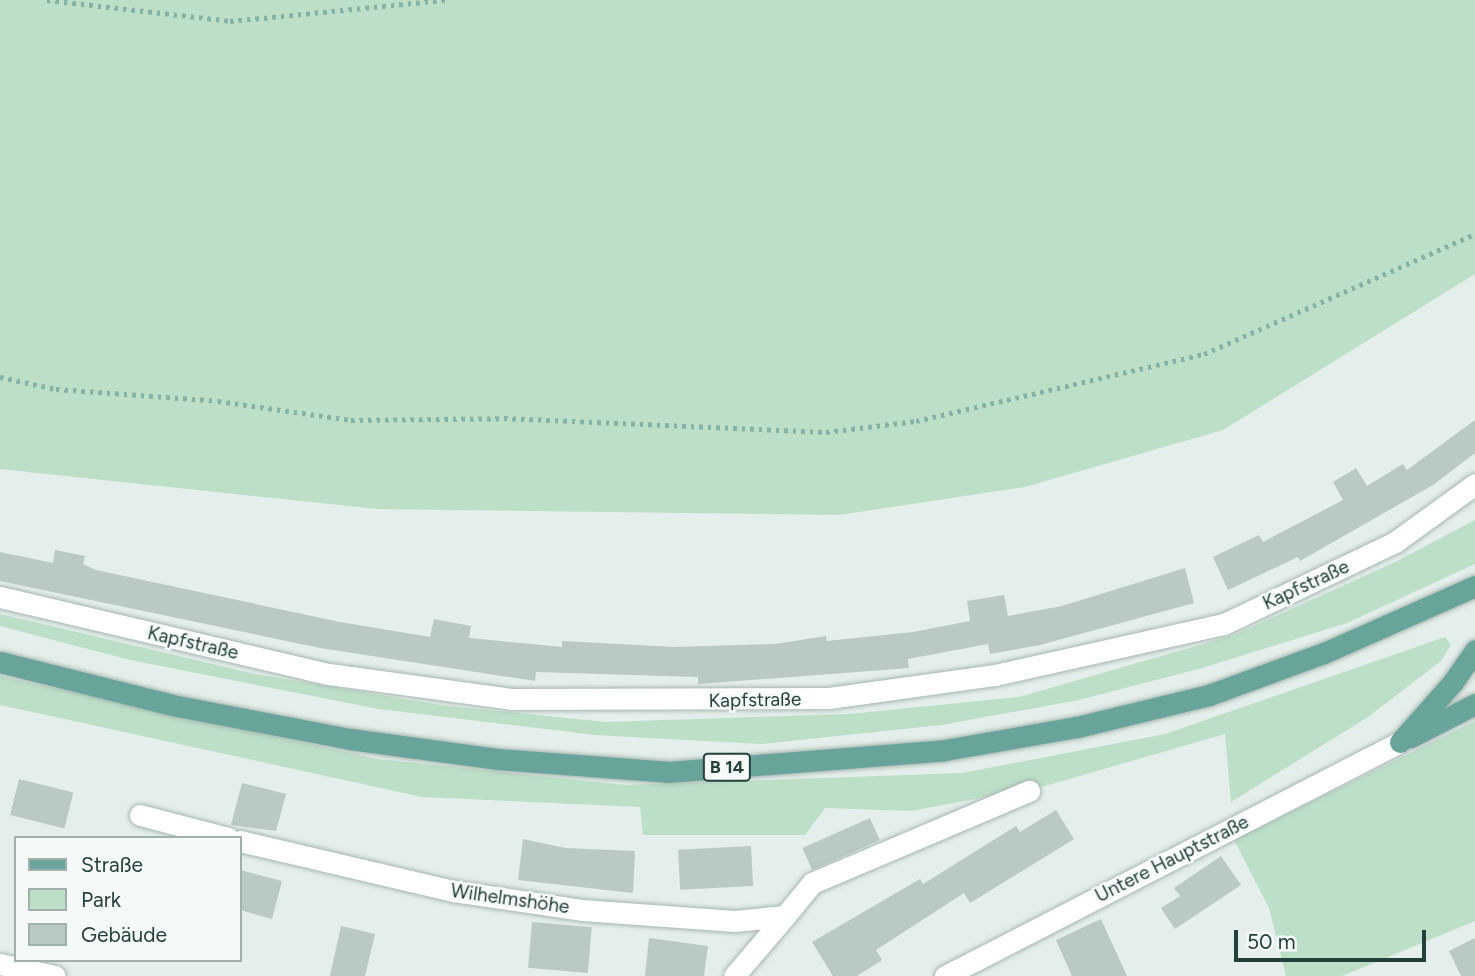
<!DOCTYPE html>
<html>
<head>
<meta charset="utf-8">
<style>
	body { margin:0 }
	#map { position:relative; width:1475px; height:976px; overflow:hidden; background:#e4eeea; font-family:Figtree,sans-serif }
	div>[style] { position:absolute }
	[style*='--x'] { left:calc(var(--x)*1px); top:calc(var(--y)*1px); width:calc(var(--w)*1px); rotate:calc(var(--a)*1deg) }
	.green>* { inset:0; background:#bddfc8 }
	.building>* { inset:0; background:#b9c9c4; transform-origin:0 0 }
	.path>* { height:4.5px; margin-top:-2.25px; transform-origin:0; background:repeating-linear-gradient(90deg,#84b2a7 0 3.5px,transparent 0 8.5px) }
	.roads { filter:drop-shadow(0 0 2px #a6b6b2) drop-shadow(0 0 2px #a6b6b2) }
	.minor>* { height:21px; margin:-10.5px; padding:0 10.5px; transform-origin:10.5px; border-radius:10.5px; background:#fff }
	.primary>* { height:21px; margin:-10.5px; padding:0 10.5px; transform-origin:10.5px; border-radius:10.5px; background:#68a499 }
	span { translate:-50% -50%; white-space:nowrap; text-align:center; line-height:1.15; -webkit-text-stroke:5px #f5faf8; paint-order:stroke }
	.shield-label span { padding:2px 5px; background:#f5faf8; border:2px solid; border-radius:5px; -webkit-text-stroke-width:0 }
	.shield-label { font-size:18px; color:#23403a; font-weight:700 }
	.street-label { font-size:19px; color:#23403a }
	.legend { position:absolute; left:14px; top:836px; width:228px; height:126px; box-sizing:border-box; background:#f5faf8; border:2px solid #a1b0ac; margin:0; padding:9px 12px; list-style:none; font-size:21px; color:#23403a }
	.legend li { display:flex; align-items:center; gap:14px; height:35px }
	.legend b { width:35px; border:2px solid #a1b0ac }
	.scale { position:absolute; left:1234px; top:930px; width:192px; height:32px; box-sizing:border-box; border:4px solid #23403a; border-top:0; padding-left:9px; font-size:21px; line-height:24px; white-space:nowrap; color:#23403a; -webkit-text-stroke:5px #f5faf8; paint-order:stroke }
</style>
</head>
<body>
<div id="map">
	<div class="green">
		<i style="clip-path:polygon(0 0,1475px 0,1475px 274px,1223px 430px,1025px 487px,839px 515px,377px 509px,0 469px)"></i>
		<i style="clip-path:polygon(1475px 520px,1475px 564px,1347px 623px,1202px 668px,1079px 700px,941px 725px,761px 744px,595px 735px,379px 709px,130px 660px,0 626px,0 614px,255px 674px,440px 705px,606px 722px,849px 714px,1019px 697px,1234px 635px,1393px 563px)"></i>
		<i style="clip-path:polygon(1445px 637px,1451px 645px,1441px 661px,1368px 717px,1231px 802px,1225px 734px,1045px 786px,911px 811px,825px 808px,805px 835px,643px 835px,640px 807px,422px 797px,0 705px,0 676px,378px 759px,626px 785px,962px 773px,1165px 734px)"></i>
		<i style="clip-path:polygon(1475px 721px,1475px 921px,1342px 976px,1286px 976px,1269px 908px,1234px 840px)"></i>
	</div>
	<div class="building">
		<i style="clip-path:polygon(1475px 420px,1475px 453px,1433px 485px,1300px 561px,1298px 557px,1228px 590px,1213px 557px,1259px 535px,1263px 542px,1343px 500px,1333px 482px,1356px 468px,1367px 486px,1403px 464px,1407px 470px)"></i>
		<i style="clip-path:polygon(55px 550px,85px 556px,83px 564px,96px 570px,340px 622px,430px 637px,434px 619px,471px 626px,469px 638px,562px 647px,562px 641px,674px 647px,775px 644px,826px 636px,827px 641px,913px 632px,970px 621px,967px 601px,1004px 595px,1008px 616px,1062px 606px,1185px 568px,1194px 603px,1040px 645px,990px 654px,988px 644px,908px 659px,909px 668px,698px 684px,698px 677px,536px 672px,535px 681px,320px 648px,0 581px,0 552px,53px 563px)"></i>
		<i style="left:19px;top:779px;width:56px;height:37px;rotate:14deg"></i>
		<i style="clip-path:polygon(242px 783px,286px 794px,276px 831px,231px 825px)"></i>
		<i style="clip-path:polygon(1056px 810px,1074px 839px,970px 903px,964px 893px,876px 950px,882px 960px,857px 976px,833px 976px,812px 942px,920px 879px,923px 884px,1016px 826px,1020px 832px)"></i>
		<i style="left:870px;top:818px;width:24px;height:74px;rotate:66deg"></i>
		<i style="clip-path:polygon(523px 839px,565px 848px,635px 851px,633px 893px,518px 880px)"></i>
		<i style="left:751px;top:846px;width:40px;height:73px;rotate:87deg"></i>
		<i style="clip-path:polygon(1221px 856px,1241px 885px,1175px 929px,1161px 908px,1180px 896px,1174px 888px)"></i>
		<i style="clip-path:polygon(240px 870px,282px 881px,272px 919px,240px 910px)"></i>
		<i style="clip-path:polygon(1101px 919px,1127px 976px,1072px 976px,1056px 940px)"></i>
		<i style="left:532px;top:922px;width:60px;height:46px;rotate:5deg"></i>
		<i style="clip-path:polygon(341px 926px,375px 934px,365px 976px,330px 976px)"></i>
		<i style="clip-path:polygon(649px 938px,708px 946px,704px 976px,645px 976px)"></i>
		<i style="clip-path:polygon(1475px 938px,1475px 976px,1461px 976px,1449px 951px)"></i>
	</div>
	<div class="path">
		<i style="--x:47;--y:0;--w:184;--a:6.5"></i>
		<i style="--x:230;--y:21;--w:217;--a:-5.6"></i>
		<i style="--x:0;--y:377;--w:57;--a:12.1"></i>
		<i style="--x:56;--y:389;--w:162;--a:4.2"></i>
		<i style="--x:218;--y:401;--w:134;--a:8.1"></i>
		<i style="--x:351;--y:420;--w:153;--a:-0.7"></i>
		<i style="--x:504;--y:418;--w:322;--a:2.5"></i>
		<i style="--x:826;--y:432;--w:91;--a:-7"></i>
		<i style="--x:916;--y:421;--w:296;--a:-13.1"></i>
		<i style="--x:1204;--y:354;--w:296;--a:-23.9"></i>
	</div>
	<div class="roads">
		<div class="minor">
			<i style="--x:0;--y:597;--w:338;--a:13.2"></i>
			<i style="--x:329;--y:674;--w:184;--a:7.8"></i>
			<i style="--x:511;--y:699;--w:318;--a:-0.2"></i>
			<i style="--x:829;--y:698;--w:168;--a:-7.9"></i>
			<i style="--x:995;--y:675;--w:235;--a:-12.6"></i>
			<i style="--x:1224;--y:624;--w:190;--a:-25.6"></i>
			<i style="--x:1395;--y:542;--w:99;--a:-35.9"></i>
			<i style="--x:140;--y:815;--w:91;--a:14.6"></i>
			<i style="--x:240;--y:841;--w:220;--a:13.2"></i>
			<i style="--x:454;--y:891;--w:129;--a:8.4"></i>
			<i style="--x:582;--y:910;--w:153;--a:4.1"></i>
			<i style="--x:735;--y:921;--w:50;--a:-5.7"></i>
			<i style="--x:785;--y:916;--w:43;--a:-50.7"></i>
			<i style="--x:812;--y:883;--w:236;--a:-23"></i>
			<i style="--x:0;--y:964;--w:56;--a:12.3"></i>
			<i style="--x:734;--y:976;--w:79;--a:-49.6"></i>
			<i style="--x:945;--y:976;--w:512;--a:-27.22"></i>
		</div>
		<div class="primary">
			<i style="--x:0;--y:662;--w:182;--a:14"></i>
			<i style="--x:177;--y:706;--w:176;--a:10.8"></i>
			<i style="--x:350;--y:739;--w:148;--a:7.7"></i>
			<i style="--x:497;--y:759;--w:171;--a:4.3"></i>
			<i style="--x:668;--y:772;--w:278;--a:-4.5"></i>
			<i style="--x:945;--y:750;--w:134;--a:-9.9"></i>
			<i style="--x:1077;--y:727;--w:136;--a:-13.6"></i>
			<i style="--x:1209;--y:695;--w:122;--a:-20.1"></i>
			<i style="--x:1324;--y:653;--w:165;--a:-23.9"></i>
			<i style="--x:1411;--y:737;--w:72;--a:-27.3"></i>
			<i style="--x:1400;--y:742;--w:80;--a:-48.5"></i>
			<i style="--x:1453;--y:682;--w:39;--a:-55"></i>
		</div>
	</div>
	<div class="shield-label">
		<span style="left:727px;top:767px">B 14</span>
	</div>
	<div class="street-label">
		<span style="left:1306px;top:585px;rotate:-25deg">Kapfstraße</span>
		<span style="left:193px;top:643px;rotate:13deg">Kapfstraße</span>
		<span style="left:755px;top:700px;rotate:-1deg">Kapfstraße</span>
		<span style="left:1172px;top:859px;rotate:-27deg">Untere Hauptstraße</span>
		<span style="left:510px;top:899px;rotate:8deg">Wilhelmshöhe</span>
	</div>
	<ul class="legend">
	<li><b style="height:9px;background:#68a499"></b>Straße</li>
	<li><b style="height:19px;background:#bddfc8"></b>Park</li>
	<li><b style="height:19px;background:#b9c9c4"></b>Gebäude</li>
	</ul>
	<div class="scale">50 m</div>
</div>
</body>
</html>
